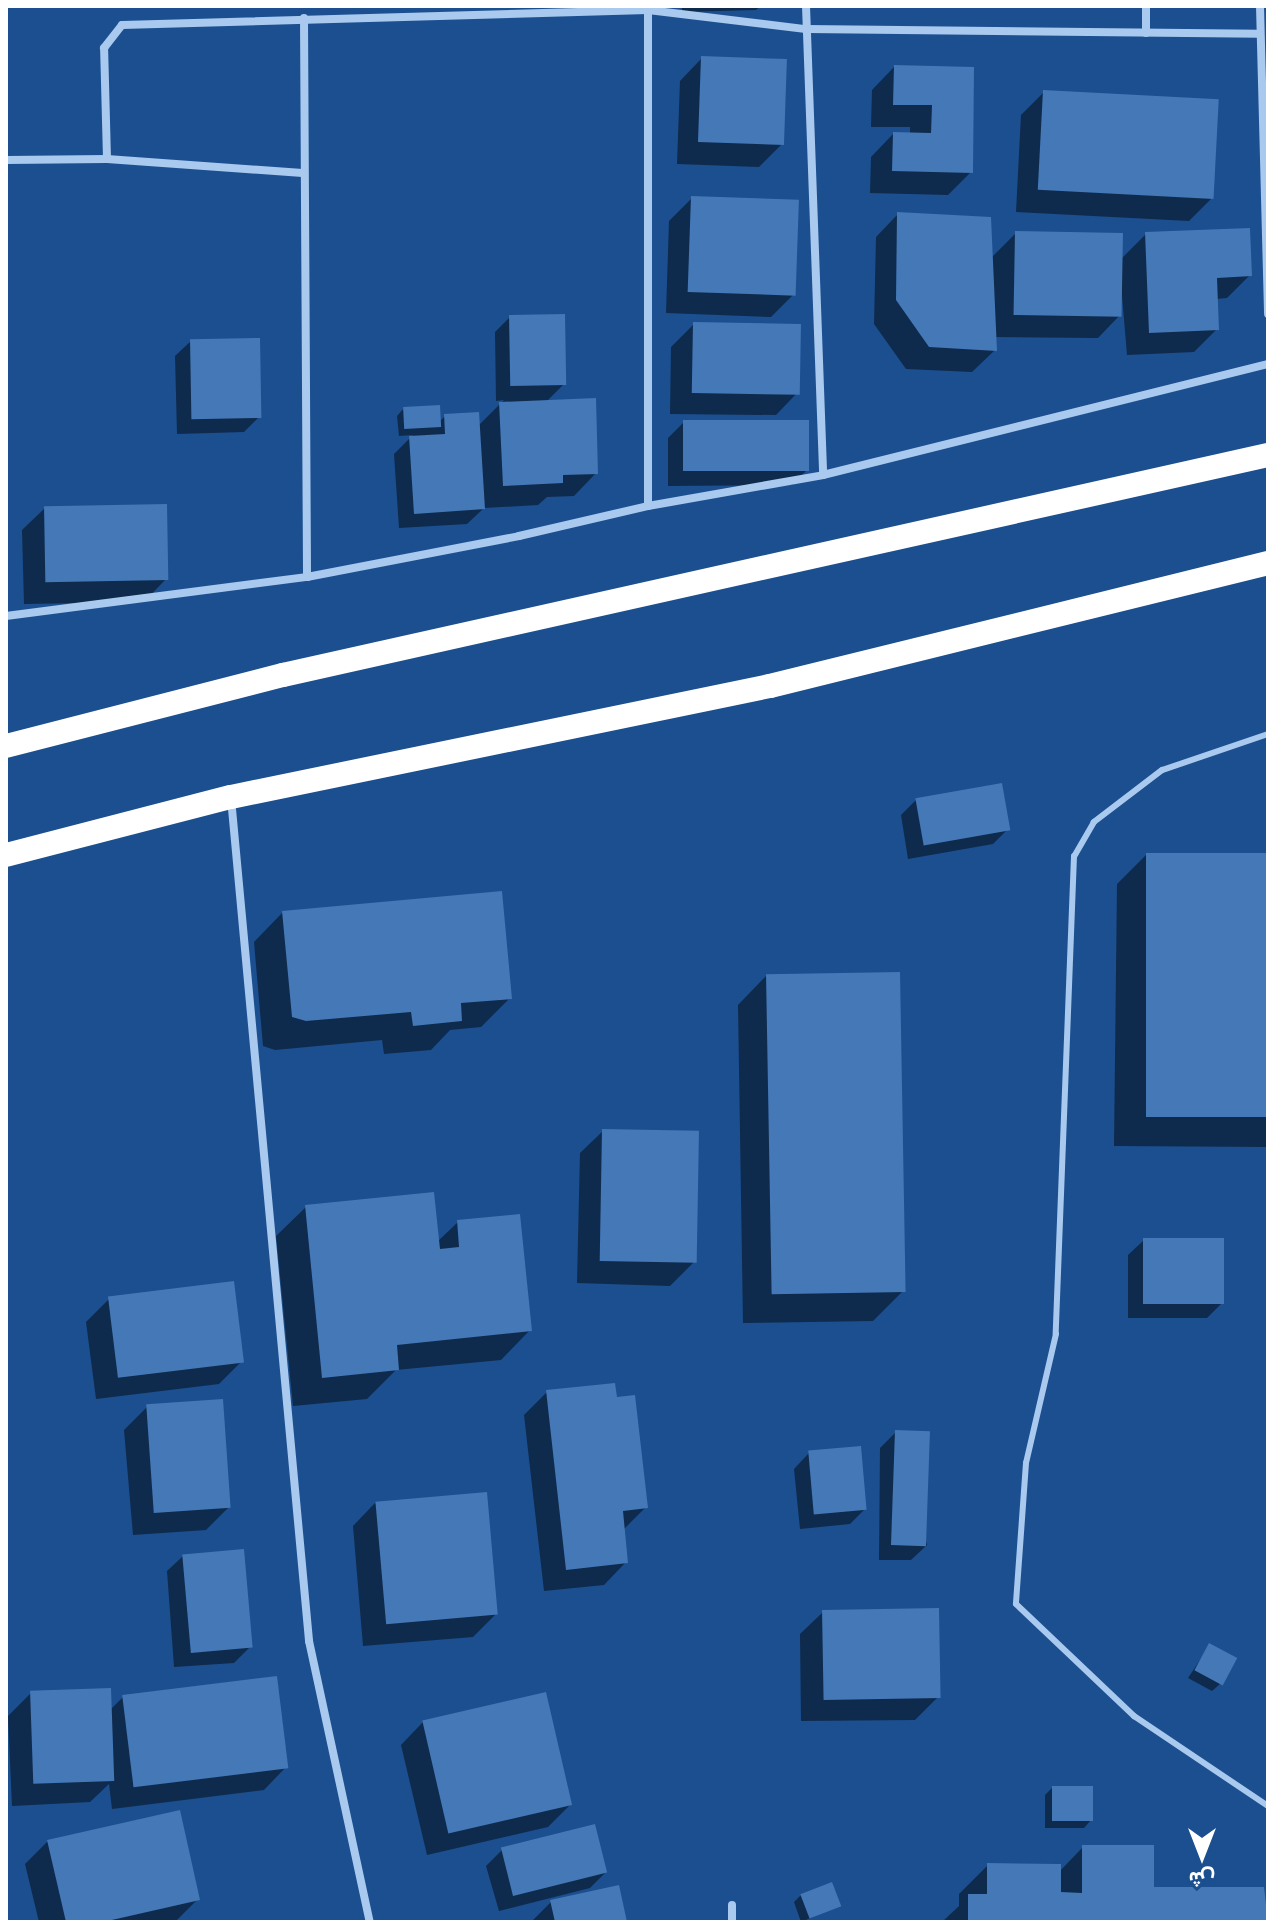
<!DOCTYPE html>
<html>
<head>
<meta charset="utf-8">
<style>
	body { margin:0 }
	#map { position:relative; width:1274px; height:1928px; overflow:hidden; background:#1b4f8f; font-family:"Archivo Narrow",Vazirmatn,sans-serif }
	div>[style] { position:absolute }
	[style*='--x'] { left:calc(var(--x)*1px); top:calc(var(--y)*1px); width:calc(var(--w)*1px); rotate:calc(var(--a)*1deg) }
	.shadow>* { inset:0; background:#0007 }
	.building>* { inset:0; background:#4478b7; transform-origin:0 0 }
	.lane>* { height:6px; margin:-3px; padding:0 3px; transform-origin:3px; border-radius:3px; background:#a9c9ee }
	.street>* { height:8px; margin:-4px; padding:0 4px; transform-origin:4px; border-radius:4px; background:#a9c9ee }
	.highway>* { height:24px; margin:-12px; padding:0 12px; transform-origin:12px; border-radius:12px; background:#fff }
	span { translate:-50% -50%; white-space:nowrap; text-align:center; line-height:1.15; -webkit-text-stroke:6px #1b4f8f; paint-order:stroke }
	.frame { position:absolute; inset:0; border:8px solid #fff; pointer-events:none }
	.north { position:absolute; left:1162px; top:1816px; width:80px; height:80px; -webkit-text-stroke:6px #1b4f8f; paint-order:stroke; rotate:180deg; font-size:22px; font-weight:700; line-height:32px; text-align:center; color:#fff }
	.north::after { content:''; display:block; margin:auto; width:28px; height:36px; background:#fff; clip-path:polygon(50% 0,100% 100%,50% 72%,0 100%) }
</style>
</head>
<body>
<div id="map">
	<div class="shadow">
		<i style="clip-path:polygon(682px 6px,761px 6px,756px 10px,682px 12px)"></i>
		<i style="clip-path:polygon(702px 58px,782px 144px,759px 167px,677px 164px,680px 81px)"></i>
		<i style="clip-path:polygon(894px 67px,972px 68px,971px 172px,948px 195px,870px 193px,871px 157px,893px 134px,910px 134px,910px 127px,871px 127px,872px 90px)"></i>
		<i style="clip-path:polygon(1044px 92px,1212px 198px,1189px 221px,1016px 212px,1021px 115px)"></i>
		<i style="clip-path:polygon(692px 198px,794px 294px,771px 317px,666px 313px,669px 221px)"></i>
		<i style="clip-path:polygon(898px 214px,991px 258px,1016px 233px,1121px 259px,1146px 234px,1250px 275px,1227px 298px,1216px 299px,1217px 329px,1194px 352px,1127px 355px,1121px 284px,1120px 315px,1098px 338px,994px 337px,995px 350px,972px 372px,906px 369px,874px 324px,876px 237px)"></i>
		<i style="clip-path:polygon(510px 317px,564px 384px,546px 402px,596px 473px,574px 496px,547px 497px,538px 505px,484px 508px,467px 524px,399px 528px,394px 454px,413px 435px,399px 436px,397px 416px,404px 408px,439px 422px,445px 416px,478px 426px,504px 400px,496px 401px,495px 332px)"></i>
		<i style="clip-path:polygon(694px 324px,798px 392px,776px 415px,670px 414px,671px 347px)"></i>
		<i style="clip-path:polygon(191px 341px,259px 417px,244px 432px,177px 434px,175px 356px)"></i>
		<i style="clip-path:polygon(684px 422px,807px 470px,792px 485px,668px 486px,668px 438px)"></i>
		<i style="clip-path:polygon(45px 508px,166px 579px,144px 602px,24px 604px,22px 530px)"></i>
		<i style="clip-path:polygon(916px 800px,1008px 829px,993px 844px,908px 859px,901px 815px)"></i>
		<i style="clip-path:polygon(1146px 855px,1268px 856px,1268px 1147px,1114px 1146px,1117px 884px)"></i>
		<i style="clip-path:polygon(283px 912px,510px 998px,481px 1027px,450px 1030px,431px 1050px,384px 1054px,382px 1040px,275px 1050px,263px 1046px,254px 942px)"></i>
		<i style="clip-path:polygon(767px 975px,902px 1292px,873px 1321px,743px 1323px,738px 1005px)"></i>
		<i style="clip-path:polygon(603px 1131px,693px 1263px,670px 1286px,577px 1283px,580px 1153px)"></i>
		<i style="clip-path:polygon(306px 1207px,437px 1242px,458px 1222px,530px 1330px,501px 1360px,396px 1370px,367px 1399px,293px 1406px,276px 1236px)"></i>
		<i style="clip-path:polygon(1144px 1240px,1222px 1303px,1207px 1318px,1128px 1318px,1128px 1255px)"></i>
		<i style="clip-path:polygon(109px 1299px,242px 1361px,219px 1384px,96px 1399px,86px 1322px)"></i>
		<i style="clip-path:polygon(547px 1392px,615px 1400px,646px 1507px,623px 1530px,626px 1562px,604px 1585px,544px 1591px,524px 1415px)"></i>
		<i style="clip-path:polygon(147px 1407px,229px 1507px,206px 1530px,133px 1535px,124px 1430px)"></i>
		<i style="clip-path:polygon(896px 1432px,927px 1545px,911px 1560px,879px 1560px,880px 1448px)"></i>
		<i style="clip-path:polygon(809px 1453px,865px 1509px,850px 1524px,800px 1529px,794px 1469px)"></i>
		<i style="clip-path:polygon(375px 1503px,495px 1615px,473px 1637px,363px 1646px,353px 1526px)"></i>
		<i style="clip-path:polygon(183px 1556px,249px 1648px,234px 1663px,174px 1667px,167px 1571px)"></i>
		<i style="clip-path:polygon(823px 1612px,938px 1697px,915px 1720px,801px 1721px,800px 1634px)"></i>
		<i style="clip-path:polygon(1210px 1645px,1220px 1684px,1212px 1691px,1188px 1678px)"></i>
		<i style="clip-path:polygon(31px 1693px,110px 1710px,123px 1697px,286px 1767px,264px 1790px,112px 1809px,109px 1784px,90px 1802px,12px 1806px,8px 1716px)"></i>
		<i style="clip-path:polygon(423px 1722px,570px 1805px,548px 1827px,427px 1855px,401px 1745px)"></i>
		<i style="clip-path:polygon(1052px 1788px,1091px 1820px,1084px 1828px,1045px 1828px,1045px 1795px)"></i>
		<i style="clip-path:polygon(48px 1841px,198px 1899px,175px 1922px,39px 1922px,25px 1864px)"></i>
		<i style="clip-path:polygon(1083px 1847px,1152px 1889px,1268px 1922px,942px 1922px,959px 1906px,959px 1894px,988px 1865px,1059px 1872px)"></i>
		<i style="clip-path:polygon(502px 1850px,605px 1873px,590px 1888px,499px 1911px,486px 1866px)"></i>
		<i style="clip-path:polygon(801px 1895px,839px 1906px,801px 1922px,794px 1902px)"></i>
		<i style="clip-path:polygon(551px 1902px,624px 1922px,531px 1922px)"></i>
	</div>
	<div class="building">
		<i style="left:701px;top:56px;width:86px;height:86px;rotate:2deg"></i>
		<i style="clip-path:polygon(894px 65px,974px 67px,973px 173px,892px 171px,893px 132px,931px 133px,932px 105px,893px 105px)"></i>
		<i style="left:1043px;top:90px;width:176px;height:100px;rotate:3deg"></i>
		<i style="left:691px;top:196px;width:108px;height:96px;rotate:2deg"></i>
		<i style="clip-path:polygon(897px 212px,991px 217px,997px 351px,929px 347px,896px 300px)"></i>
		<i style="clip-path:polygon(1250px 228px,1252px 276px,1217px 278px,1219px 330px,1149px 333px,1145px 232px)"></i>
		<i style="left:1015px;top:231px;width:108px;height:84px;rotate:1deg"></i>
		<i style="left:565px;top:314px;width:71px;height:56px;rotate:89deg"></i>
		<i style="left:693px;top:322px;width:108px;height:71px;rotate:1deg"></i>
		<i style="left:260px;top:338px;width:80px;height:70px;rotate:89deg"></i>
		<i style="clip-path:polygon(596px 398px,598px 474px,563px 475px,563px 483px,503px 486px,499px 402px)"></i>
		<i style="left:440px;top:405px;width:22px;height:37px;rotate:87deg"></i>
		<i style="clip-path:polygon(479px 412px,485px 509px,414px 514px,409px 436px,445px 434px,444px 414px)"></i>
		<i style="left:809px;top:420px;width:51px;height:126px;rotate:90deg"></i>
		<i style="left:167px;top:504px;width:76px;height:123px;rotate:89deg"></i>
		<i style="left:1002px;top:783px;width:48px;height:88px;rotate:80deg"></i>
		<i style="left:1146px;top:853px;width:122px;height:264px"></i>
		<i style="clip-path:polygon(502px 891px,512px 999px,461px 1003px,462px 1021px,413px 1026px,411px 1012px,306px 1021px,292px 1017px,282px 911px)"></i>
		<i style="left:900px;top:972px;width:320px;height:134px;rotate:89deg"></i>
		<i style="left:602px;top:1129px;width:97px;height:132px;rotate:1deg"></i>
		<i style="clip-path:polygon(434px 1192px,440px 1249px,459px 1247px,457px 1220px,520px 1214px,532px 1331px,397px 1345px,399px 1370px,322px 1378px,305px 1205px)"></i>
		<i style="left:1143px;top:1238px;width:81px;height:66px"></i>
		<i style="left:234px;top:1281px;width:82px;height:127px;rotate:83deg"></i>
		<i style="clip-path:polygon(615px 1383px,617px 1397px,635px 1395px,648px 1508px,623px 1511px,628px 1563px,566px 1570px,546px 1390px)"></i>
		<i style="left:223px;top:1399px;width:109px;height:77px;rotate:86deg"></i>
		<i style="left:895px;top:1430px;width:35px;height:115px;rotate:2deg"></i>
		<i style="left:861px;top:1446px;width:64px;height:53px;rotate:85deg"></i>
		<i style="left:487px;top:1492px;width:123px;height:112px;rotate:85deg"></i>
		<i style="left:244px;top:1549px;width:99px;height:62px;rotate:85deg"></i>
		<i style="left:939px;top:1608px;width:90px;height:117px;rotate:89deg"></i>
		<i style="left:1209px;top:1643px;width:32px;height:31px;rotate:28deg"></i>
		<i style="left:277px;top:1676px;width:93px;height:156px;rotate:83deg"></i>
		<i style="left:111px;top:1688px;width:93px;height:81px;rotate:88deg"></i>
		<i style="left:546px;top:1692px;width:116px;height:127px;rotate:77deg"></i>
		<i style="left:1052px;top:1786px;width:41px;height:35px"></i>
		<i style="clip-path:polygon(180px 1810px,200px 1900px,103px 1922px,66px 1922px,47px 1840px)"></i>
		<i style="left:595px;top:1824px;width:50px;height:97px;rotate:76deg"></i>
		<i style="clip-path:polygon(1082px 1845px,1154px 1845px,1154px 1887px,1264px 1887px,1268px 1922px,968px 1922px,968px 1894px,987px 1894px,987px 1863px,1061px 1864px,1061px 1892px,1082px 1893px)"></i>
		<i style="left:832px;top:1882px;width:26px;height:34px;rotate:69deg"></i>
		<i style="clip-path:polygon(619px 1885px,627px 1922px,555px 1922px,550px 1900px)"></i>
	</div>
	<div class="lane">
		<i style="--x:1268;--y:734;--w:112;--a:161.2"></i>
		<i style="--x:1162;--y:770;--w:86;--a:142.6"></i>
		<i style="--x:1094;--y:822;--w:39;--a:120"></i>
		<i style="--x:1074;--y:856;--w:478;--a:92.2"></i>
		<i style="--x:1056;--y:1334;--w:132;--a:103.1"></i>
		<i style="--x:1026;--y:1463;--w:141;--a:94.1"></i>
		<i style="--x:1016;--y:1604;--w:163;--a:43.5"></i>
		<i style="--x:1134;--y:1716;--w:161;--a:33.9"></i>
	</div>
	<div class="street">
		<i style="--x:648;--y:6;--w:500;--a:90"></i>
		<i style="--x:806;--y:6;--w:469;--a:87.9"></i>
		<i style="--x:1260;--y:6;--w:308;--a:88.5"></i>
		<i style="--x:304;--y:18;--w:559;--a:89.69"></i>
		<i style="--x:1146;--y:33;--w:27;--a:-90"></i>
		<i style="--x:107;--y:159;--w:111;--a:-91.5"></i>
		<i style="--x:104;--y:48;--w:29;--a:-52"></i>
		<i style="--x:122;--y:25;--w:526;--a:-1.63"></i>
		<i style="--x:648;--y:10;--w:159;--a:6.9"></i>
		<i style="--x:806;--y:29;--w:453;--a:0.6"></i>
		<i style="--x:6;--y:160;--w:101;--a:-0.6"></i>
		<i style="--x:107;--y:159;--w:196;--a:4.1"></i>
		<i style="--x:6;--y:616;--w:304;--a:-7.4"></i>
		<i style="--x:307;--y:577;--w:216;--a:-10.9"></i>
		<i style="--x:519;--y:536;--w:132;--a:-13.1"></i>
		<i style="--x:648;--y:506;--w:178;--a:-10"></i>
		<i style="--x:823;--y:475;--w:459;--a:-14"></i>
		<i style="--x:231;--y:798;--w:847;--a:84.71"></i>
		<i style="--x:309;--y:1641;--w:288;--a:77.8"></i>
		<i style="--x:732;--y:1905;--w:17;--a:90"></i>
	</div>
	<div class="highway">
		<i style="--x:6;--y:746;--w:286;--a:-14.4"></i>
		<i style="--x:283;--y:675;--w:1009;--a:-12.59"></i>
		<i style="--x:6;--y:855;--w:232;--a:-14.5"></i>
		<i style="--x:231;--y:797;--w:550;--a:-11.64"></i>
		<i style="--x:770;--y:686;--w:513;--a:-13.87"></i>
	</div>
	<div class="frame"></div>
	<div class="north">ش</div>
</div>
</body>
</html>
